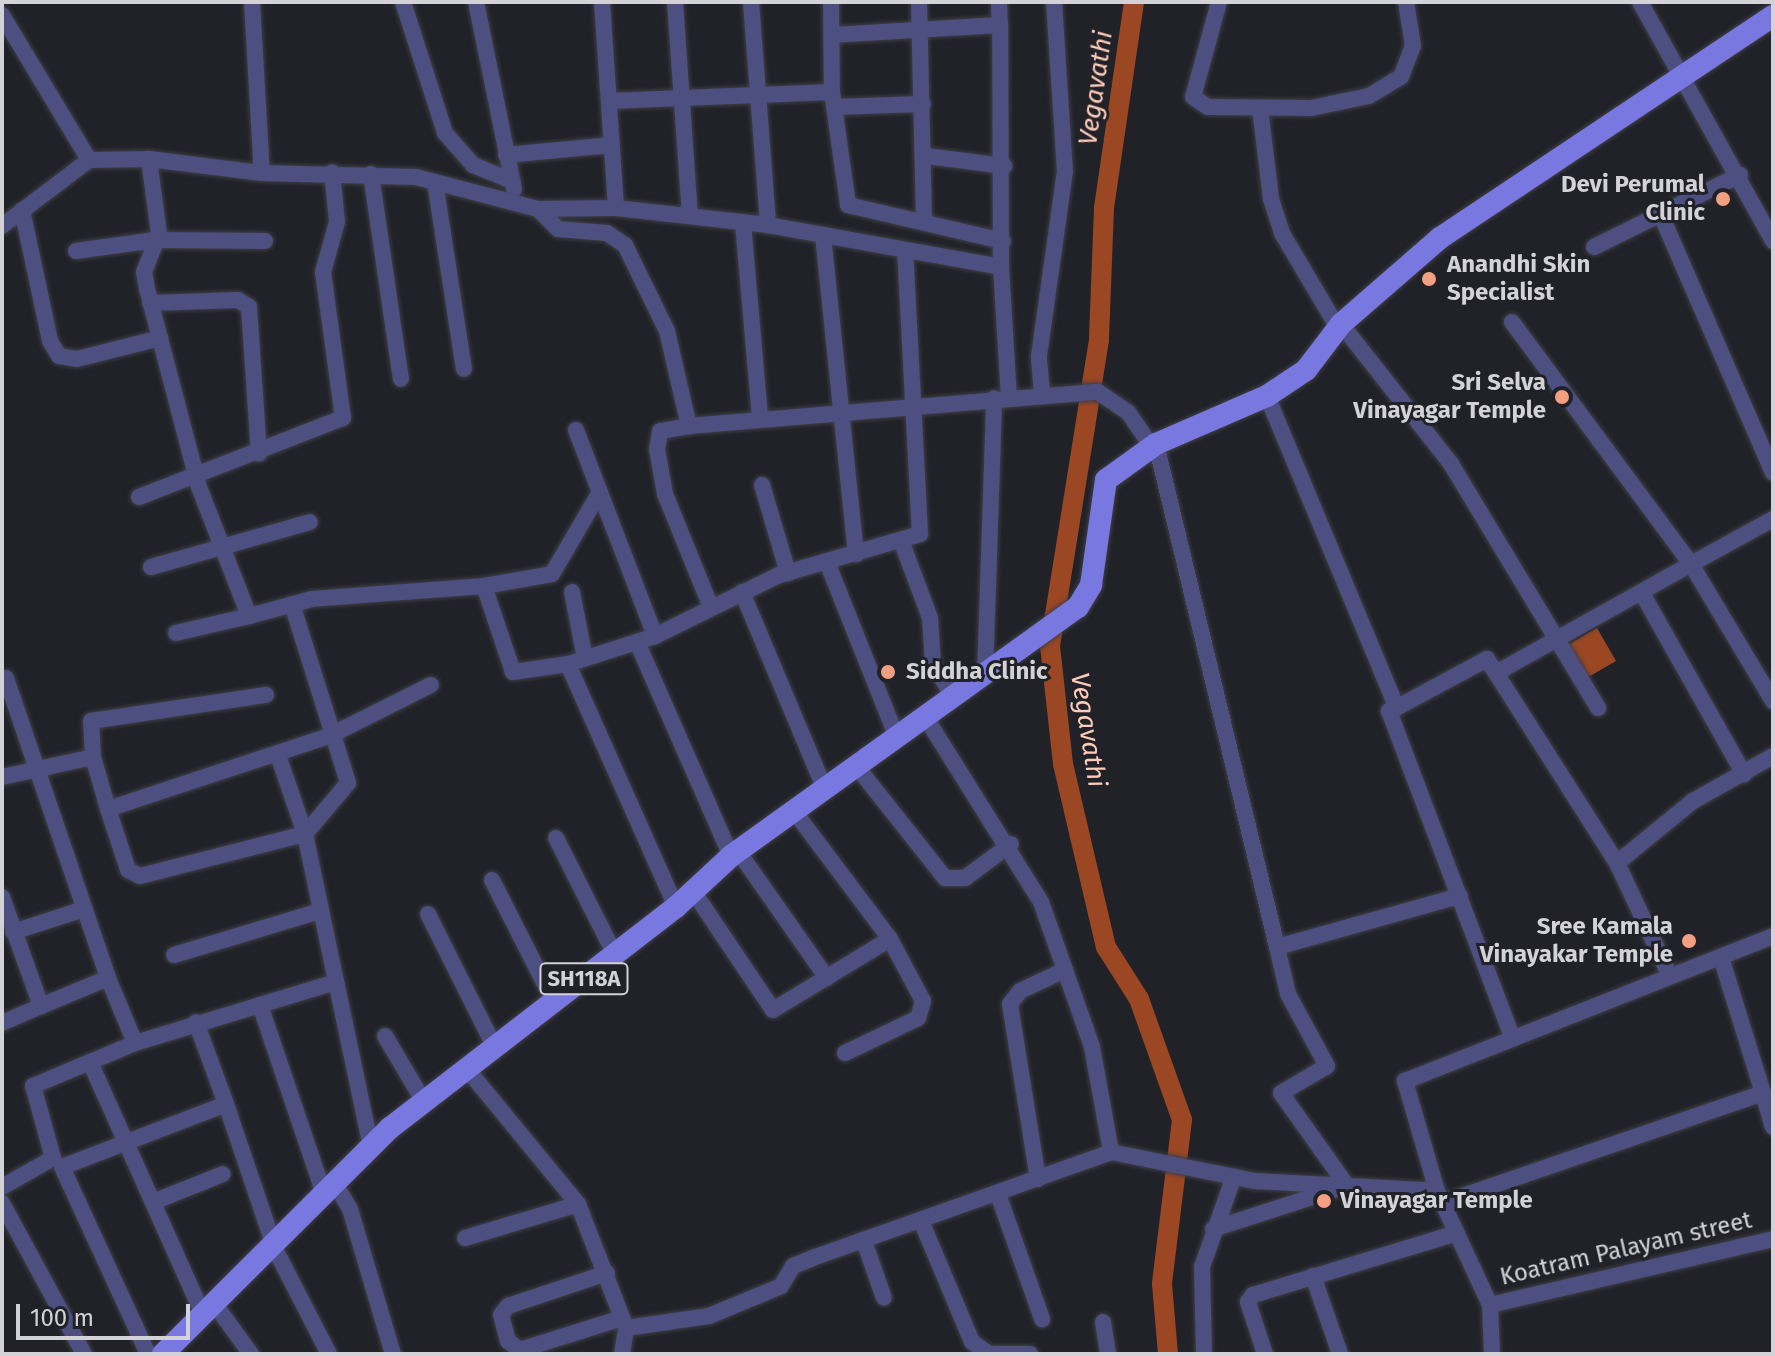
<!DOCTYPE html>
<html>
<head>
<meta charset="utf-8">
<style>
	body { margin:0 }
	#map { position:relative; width:1775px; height:1356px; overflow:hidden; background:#212228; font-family:"Fira Sans",sans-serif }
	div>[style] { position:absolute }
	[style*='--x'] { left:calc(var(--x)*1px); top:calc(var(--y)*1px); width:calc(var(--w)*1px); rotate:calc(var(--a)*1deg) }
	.water>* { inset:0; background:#9b4724; transform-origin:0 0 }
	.river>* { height:20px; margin:-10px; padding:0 10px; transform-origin:10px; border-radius:10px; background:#9b4724 }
	.roads { filter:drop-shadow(0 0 2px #3d3e44) drop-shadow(0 0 2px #3d3e44) }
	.minor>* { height:16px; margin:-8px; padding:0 8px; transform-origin:8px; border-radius:8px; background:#4d4f81 }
	.major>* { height:22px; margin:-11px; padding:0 11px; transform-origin:11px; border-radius:11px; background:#7978e1 }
	.dots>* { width:22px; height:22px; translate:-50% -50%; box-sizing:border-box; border:4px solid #212228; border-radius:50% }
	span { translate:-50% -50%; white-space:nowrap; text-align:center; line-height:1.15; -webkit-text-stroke:6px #212228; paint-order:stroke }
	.shield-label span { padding:2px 6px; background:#212228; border:2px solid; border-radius:6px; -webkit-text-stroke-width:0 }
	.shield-label { font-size:22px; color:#d3d3d7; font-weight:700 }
	.poi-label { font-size:24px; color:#d3d3d7; font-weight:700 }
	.right { translate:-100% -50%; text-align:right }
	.left { translate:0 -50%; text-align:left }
	.street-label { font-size:24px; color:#d3d3d7 }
	.water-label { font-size:26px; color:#fdccba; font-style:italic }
	.frame { position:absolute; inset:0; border:4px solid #d3d3d7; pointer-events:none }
	.scale { position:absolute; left:16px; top:1304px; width:174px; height:36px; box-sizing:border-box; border:4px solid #d3d3d7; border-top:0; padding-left:10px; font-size:24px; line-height:28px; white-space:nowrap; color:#d3d3d7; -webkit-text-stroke:6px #212228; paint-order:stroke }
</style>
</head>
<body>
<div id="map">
	<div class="water">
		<i style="left:1597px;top:628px;width:38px;height:36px;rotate:60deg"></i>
	</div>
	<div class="river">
		<i style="--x:1134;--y:2;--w:208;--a:98.3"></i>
		<i style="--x:1104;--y:208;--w:132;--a:92.2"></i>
		<i style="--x:1099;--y:340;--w:310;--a:99.1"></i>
		<i style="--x:1050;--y:646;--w:119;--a:83.7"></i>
		<i style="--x:1063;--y:764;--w:188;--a:76.8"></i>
		<i style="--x:1106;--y:947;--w:62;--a:57.6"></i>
		<i style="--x:1139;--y:999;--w:128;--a:70.4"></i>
		<i style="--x:1182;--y:1120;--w:165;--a:97"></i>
		<i style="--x:1162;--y:1284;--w:70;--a:85.1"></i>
	</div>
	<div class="roads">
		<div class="minor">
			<i style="--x:252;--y:2;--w:171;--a:86.7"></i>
			<i style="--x:403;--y:2;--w:138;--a:72.2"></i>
			<i style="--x:445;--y:133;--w:43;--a:48.8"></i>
			<i style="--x:473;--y:165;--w:42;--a:22.3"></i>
			<i style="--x:476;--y:2;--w:191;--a:78.5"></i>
			<i style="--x:602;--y:2;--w:206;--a:86.1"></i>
			<i style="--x:675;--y:2;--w:214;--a:86"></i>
			<i style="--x:751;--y:2;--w:224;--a:85.6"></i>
			<i style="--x:831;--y:2;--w:90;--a:89.4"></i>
			<i style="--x:832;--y:92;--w:114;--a:81.9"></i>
			<i style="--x:848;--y:205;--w:159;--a:13.1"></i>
			<i style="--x:919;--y:2;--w:219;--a:88.7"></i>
			<i style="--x:999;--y:2;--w:23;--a:88"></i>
			<i style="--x:1219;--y:2;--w:98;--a:105.3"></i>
			<i style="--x:1193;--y:97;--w:18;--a:34"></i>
			<i style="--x:1208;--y:107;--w:103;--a:0.6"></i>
			<i style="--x:1311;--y:108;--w:59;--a:-11.7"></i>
			<i style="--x:1369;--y:96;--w:37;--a:-31"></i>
			<i style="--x:1401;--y:77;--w:33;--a:-69"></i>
			<i style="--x:1413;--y:46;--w:45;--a:-99"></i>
			<i style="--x:1640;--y:2;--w:274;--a:60.9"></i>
			<i style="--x:2;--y:15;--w:169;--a:59"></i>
			<i style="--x:89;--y:160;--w:60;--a:-1"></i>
			<i style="--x:609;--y:101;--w:223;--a:-2.3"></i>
			<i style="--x:834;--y:107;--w:89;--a:-1.9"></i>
			<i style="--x:1260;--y:108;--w:92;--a:83.1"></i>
			<i style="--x:1271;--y:199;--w:38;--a:72"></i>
			<i style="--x:1283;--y:235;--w:108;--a:59.4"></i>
			<i style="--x:506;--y:155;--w:106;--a:-5.4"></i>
			<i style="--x:927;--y:156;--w:78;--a:7.4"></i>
			<i style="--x:371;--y:174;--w:207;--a:81.7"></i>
			<i style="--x:435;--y:182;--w:189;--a:81.2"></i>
			<i style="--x:538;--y:209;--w:28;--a:45"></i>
			<i style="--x:558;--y:229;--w:49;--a:4.7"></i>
			<i style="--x:607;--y:233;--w:22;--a:34"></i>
			<i style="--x:625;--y:245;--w:96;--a:64"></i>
			<i style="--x:667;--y:331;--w:98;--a:77"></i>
			<i style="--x:689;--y:426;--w:410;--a:-4.8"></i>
			<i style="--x:1098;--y:392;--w:36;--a:34"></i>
			<i style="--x:1128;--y:412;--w:42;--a:55.6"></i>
			<i style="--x:22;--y:210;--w:134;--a:77.9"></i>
			<i style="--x:50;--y:341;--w:17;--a:59"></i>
			<i style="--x:59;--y:356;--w:18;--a:9"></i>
			<i style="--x:77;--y:359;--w:86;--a:-14.2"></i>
			<i style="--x:1661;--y:215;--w:281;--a:66.5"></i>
			<i style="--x:743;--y:223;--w:196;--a:85"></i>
			<i style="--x:2;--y:226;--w:109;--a:-37.2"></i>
			<i style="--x:823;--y:235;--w:321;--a:84.1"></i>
			<i style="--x:1594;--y:247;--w:163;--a:-26.3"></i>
			<i style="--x:76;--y:251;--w:80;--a:-7.9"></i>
			<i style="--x:155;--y:240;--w:110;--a:0.5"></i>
			<i style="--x:1001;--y:267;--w:131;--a:86.5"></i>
			<i style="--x:150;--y:303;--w:88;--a:-2"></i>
			<i style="--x:238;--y:300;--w:13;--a:32"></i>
			<i style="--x:249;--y:307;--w:147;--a:86.1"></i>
			<i style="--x:1341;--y:324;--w:178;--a:51.8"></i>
			<i style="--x:1451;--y:464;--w:285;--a:58.9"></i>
			<i style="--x:1042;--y:393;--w:37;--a:-95"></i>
			<i style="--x:1039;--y:356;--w:186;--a:-82"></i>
			<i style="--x:1065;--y:172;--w:170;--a:-93.7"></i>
			<i style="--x:1267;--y:396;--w:325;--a:67.4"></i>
			<i style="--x:1392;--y:696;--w:13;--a:72"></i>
			<i style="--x:1396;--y:708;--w:8;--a:157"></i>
			<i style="--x:1389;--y:711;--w:348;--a:69.3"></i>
			<i style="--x:689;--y:426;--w:29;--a:170"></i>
			<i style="--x:660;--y:431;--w:18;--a:99"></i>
			<i style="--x:657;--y:449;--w:46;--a:79.9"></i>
			<i style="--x:665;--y:494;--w:120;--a:67.9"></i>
			<i style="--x:576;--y:430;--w:221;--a:69"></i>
			<i style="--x:1156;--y:444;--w:517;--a:76.47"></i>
			<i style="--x:1277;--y:947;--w:190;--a:-15.6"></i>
			<i style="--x:762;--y:485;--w:92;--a:73.5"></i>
			<i style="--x:139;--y:497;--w:219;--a:-21.2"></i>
			<i style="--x:343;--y:418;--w:147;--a:-97.8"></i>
			<i style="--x:323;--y:272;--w:52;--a:-74.4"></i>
			<i style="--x:337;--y:222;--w:50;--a:-95.7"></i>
			<i style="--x:1773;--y:519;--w:94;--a:151.2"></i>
			<i style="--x:1691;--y:564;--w:160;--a:59.1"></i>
			<i style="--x:902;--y:543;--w:80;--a:69.5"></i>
			<i style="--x:930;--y:618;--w:46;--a:86.3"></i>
			<i style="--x:933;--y:664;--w:40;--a:58"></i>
			<i style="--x:827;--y:562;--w:189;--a:68.3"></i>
			<i style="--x:151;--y:567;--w:165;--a:-15.8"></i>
			<i style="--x:484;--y:586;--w:69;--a:-10"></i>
			<i style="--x:552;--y:574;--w:95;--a:-59.7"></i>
			<i style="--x:572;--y:592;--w:67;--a:78.9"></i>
			<i style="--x:742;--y:592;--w:214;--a:67.2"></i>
			<i style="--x:1643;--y:595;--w:206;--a:60.6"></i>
			<i style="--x:292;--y:604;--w:188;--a:72.6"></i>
			<i style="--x:348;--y:783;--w:67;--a:130.1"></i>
			<i style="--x:305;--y:834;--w:321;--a:78.1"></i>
			<i style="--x:176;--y:633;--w:75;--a:-13.1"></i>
			<i style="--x:637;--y:642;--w:234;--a:66.3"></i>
			<i style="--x:568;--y:664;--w:56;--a:171.7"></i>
			<i style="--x:513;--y:672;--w:91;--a:-108.6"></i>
			<i style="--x:484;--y:586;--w:172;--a:175.7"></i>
			<i style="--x:312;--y:599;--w:65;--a:164.9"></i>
			<i style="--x:249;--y:616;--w:138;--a:-111.2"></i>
			<i style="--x:199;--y:487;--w:205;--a:-104.7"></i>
			<i style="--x:147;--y:289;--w:17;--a:-100"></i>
			<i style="--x:144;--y:272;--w:41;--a:-68.5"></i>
			<i style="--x:159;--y:234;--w:76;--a:-97.6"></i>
			<i style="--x:149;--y:159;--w:114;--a:7.1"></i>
			<i style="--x:262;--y:173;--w:154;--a:1.5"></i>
			<i style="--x:416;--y:177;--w:126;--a:14.7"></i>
			<i style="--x:538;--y:209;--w:78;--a:-0.7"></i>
			<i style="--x:616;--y:208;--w:153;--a:6.4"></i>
			<i style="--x:768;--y:225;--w:237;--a:10.2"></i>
			<i style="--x:1001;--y:267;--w:242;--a:-90.2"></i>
			<i style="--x:1000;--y:25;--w:167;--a:176.6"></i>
			<i style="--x:1496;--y:673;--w:223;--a:-29.2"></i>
			<i style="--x:1691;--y:564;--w:301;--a:-126.5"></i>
			<i style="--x:985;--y:676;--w:278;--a:-88.1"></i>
			<i style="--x:6;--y:678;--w:317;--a:71.2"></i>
			<i style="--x:1396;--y:708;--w:103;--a:-28.3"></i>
			<i style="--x:1487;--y:659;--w:242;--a:57.5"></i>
			<i style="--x:1617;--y:863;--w:125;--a:64.9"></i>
			<i style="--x:926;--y:718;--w:217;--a:58"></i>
			<i style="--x:1041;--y:902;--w:154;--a:70.6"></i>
			<i style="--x:1092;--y:1047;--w:107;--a:79.7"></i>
			<i style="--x:93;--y:757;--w:36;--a:-93"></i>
			<i style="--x:91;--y:721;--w:177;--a:-8.5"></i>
			<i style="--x:857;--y:767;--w:142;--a:51.6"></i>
			<i style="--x:945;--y:878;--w:20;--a:0"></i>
			<i style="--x:965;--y:878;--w:57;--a:-36.5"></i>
			<i style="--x:2;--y:777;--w:93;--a:-12.4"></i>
			<i style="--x:93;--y:757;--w:54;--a:73.9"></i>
			<i style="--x:108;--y:809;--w:233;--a:-18.3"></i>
			<i style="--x:329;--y:736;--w:114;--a:-26.6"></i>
			<i style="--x:108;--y:809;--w:64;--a:71.8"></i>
			<i style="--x:128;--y:870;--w:13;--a:27"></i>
			<i style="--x:140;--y:876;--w:170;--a:-14.3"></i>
			<i style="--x:305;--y:834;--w:83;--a:-108.9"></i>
			<i style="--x:794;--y:811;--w:160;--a:53.1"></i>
			<i style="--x:890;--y:939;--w:70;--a:62"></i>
			<i style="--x:923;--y:1001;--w:18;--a:106"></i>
			<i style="--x:918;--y:1018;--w:81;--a:154.4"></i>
			<i style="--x:556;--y:838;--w:131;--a:63.2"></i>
			<i style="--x:738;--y:851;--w:155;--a:55"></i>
			<i style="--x:1617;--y:863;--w:98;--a:-39.2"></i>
			<i style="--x:1693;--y:801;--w:92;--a:-29.4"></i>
			<i style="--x:492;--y:880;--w:137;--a:63.1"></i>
			<i style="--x:693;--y:891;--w:143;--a:56.1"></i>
			<i style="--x:773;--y:1010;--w:137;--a:-31.3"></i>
			<i style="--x:2;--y:897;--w:116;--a:70.3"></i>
			<i style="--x:41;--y:1006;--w:73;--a:-22.7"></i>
			<i style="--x:108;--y:978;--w:70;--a:67.4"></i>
			<i style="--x:135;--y:1043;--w:49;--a:157.1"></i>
			<i style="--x:90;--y:1062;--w:279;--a:65.9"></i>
			<i style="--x:676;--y:907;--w:266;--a:-114"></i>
			<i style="--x:568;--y:664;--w:91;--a:-17.8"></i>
			<i style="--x:655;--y:636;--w:138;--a:-26.2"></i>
			<i style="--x:779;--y:575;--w:147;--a:-16.2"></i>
			<i style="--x:920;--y:534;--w:283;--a:-93"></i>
			<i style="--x:428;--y:914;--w:150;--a:63.4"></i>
			<i style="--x:13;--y:932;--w:75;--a:-17.9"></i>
			<i style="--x:1277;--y:947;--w:48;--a:76.8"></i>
			<i style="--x:1288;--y:994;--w:82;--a:61.6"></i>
			<i style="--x:1327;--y:1066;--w:53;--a:149.6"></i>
			<i style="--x:1281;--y:1093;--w:119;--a:54.6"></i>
			<i style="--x:174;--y:955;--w:152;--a:-16.8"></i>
			<i style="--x:260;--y:1005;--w:203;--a:71.3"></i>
			<i style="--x:2;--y:1023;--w:43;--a:-23.6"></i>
			<i style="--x:385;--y:1036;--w:77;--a:59.4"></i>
			<i style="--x:135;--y:1043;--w:210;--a:-16.9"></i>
			<i style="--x:467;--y:1069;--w:175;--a:50.6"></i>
			<i style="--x:578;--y:1204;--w:133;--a:68.8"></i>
			<i style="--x:1763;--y:1093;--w:35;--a:74"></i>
			<i style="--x:226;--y:1104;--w:153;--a:71.3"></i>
			<i style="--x:275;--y:1249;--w:118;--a:62.8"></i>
			<i style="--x:1038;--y:1179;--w:177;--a:-99.1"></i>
			<i style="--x:1010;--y:1004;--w:16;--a:-52"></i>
			<i style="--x:1020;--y:991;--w:50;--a:-25"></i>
			<i style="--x:335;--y:1184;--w:29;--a:59"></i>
			<i style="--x:350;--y:1209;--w:151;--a:73.5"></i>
			<i style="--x:2;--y:1187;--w:59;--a:-29.6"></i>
			<i style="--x:53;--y:1158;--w:75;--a:-105.5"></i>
			<i style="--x:33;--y:1086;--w:62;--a:-22.8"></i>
			<i style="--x:998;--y:1194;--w:133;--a:70.6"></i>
			<i style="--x:153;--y:1202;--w:75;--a:-21.8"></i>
			<i style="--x:1445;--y:1202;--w:336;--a:-18.9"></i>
			<i style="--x:1763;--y:1093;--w:142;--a:-107.2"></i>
			<i style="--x:2;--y:1203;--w:172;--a:61.5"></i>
			<i style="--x:922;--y:1223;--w:129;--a:67.2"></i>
			<i style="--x:972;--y:1342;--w:21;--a:35"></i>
			<i style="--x:989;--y:1354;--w:41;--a:0"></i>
			<i style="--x:1213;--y:1229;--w:130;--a:-17.9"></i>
			<i style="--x:465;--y:1238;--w:118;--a:-16.7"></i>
			<i style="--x:864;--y:1241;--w:60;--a:70.7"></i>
			<i style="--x:607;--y:1273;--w:104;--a:161.6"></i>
			<i style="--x:508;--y:1306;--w:11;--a:128"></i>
			<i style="--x:501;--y:1315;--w:27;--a:75"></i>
			<i style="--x:508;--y:1341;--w:15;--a:37"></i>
			<i style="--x:520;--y:1350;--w:107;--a:-17.4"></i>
			<i style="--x:1313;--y:1276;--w:83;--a:70.9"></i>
			<i style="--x:1490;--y:1305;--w:291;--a:-13.1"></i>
			<i style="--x:216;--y:1306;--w:59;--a:53.9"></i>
			<i style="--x:1103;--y:1322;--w:32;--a:81"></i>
			<i style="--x:148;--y:1354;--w:206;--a:-114.7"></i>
			<i style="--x:62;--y:1167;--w:176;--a:-21"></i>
			<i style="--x:226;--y:1104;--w:87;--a:-110.1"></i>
			<i style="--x:622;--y:1354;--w:26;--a:-81"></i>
			<i style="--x:626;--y:1328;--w:84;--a:-8.2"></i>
			<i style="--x:709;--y:1316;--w:78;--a:-22.6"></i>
			<i style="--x:781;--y:1286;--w:23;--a:-59"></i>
			<i style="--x:793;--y:1266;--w:24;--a:-22"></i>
			<i style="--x:815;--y:1257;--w:314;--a:-19.5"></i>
			<i style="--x:1111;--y:1152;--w:147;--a:11.4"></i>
			<i style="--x:1255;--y:1181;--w:182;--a:3.1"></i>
			<i style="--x:1204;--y:1354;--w:87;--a:-91.3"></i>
			<i style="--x:1202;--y:1267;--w:96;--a:-70.6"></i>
			<i style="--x:1265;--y:1354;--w:55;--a:-108.1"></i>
			<i style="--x:1248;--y:1302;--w:9;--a:-54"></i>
			<i style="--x:1253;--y:1295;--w:213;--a:-16.9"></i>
			<i style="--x:1492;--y:1354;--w:49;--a:-92.3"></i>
			<i style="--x:1490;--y:1305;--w:126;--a:-114.9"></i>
			<i style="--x:1437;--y:1191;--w:115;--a:-106.2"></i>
			<i style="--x:1405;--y:1081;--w:396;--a:-21.5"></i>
		</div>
		<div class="major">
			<i style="--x:163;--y:1354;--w:320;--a:-44.9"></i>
			<i style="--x:390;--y:1128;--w:361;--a:-37.7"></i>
			<i style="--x:676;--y:907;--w:75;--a:-42.8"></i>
			<i style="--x:731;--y:856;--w:427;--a:-35.7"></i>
			<i style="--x:1078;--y:607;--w:26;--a:-59"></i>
			<i style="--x:1091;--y:585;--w:106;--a:-81.9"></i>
			<i style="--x:1106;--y:480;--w:62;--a:-35.8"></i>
			<i style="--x:1156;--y:444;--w:121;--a:-23.4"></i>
			<i style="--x:1267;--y:396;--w:47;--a:-33.7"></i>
			<i style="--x:1306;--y:370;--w:58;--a:-52.7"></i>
			<i style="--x:1341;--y:324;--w:131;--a:-41"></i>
			<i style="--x:1440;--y:238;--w:400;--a:-33.7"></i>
		</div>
	</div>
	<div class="dots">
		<i style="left:1723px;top:199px;background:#f2a081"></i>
		<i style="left:1429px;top:279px;background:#f2a081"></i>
		<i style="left:1562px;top:397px;background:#f2a081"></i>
		<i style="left:888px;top:672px;background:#f2a081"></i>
		<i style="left:1689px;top:941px;background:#f2a081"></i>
		<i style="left:1324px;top:1201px;background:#f2a081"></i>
	</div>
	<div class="shield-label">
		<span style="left:584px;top:979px">SH118A</span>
	</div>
	<div class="poi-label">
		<span class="right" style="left:1705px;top:199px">Devi Perumal<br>Clinic</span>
		<span class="left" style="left:1447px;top:279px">Anandhi Skin<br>Specialist</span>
		<span class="right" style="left:1546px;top:397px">Sri Selva<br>Vinayagar Temple</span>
		<span class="left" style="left:906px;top:672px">Siddha Clinic</span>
		<span class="right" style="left:1673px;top:941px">Sree Kamala<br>Vinayakar Temple</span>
		<span class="left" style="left:1340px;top:1201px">Vinayagar Temple</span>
	</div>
	<div class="street-label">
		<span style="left:1626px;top:1249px;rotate:-13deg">Koatram Palayam street</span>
	</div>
	<div class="water-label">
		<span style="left:1096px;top:88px;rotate:-82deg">Vegavathi</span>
		<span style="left:1088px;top:730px;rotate:81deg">Vegavathi</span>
	</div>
	<div class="frame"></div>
	<div class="scale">100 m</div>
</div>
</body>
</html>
